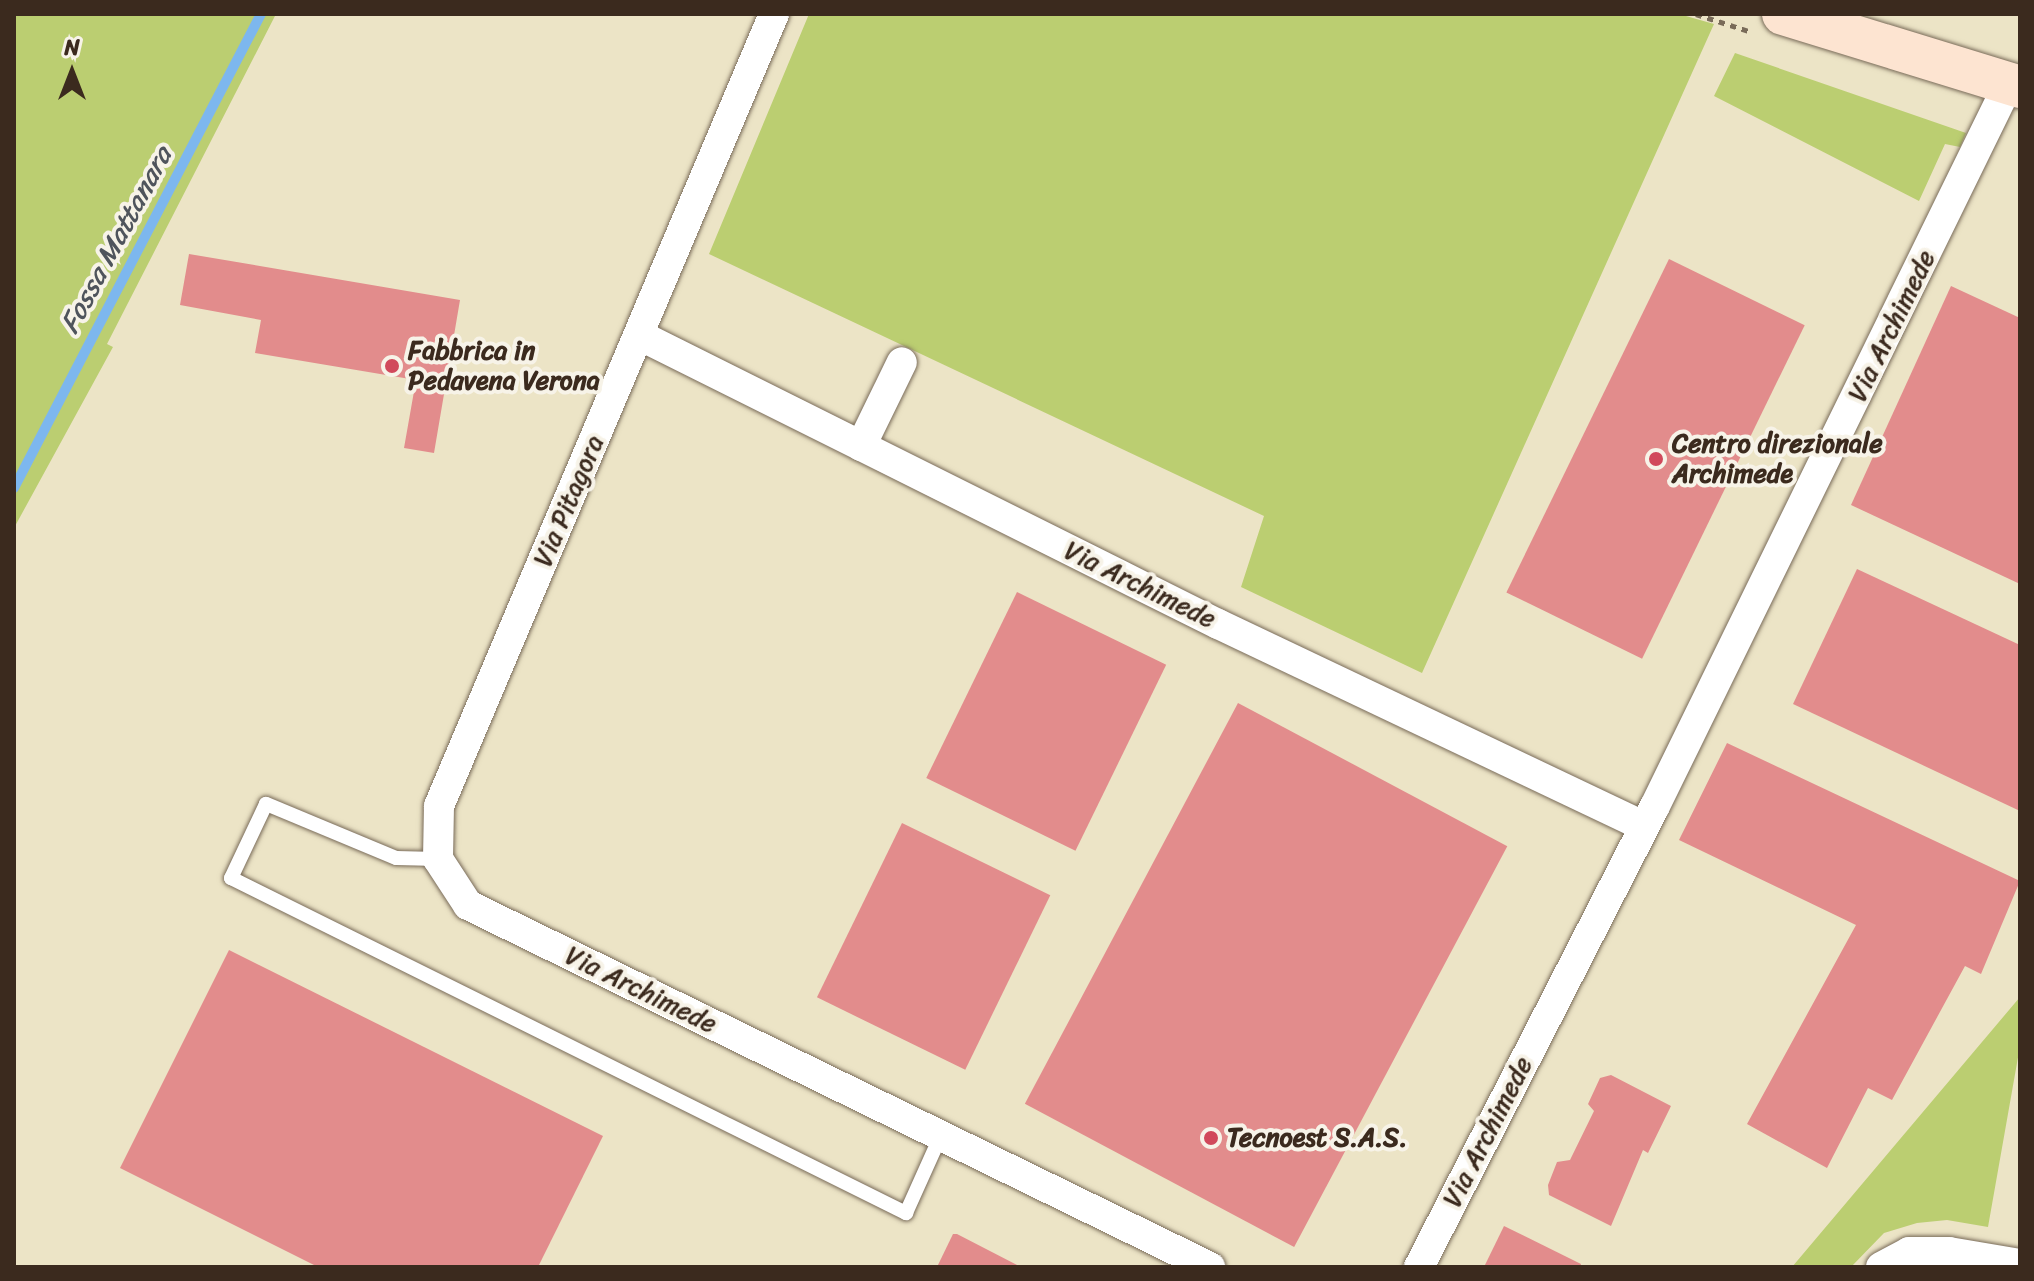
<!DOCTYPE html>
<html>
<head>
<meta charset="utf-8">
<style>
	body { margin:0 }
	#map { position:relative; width:2034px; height:1281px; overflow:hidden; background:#ece4c6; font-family:Sriracha,sans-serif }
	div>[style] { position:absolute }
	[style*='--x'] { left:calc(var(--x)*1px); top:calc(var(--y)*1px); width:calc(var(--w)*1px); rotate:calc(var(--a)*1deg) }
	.green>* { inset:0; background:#bbce71 }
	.stream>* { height:10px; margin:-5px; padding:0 5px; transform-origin:5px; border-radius:5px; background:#7db7ee }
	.building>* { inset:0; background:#e28c8c; transform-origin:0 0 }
	.path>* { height:5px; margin-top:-2.5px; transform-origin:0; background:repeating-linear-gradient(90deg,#796b59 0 6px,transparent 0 12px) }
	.roads { filter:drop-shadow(0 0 2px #796b59) drop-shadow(0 0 2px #796b59) }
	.service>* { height:14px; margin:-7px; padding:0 7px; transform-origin:7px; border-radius:7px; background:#fff }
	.minor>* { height:30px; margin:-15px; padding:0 15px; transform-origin:15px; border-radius:15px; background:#fff }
	.secondary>* { height:42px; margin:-21px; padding:0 21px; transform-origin:21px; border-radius:21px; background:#fde4d1 }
	.dots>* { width:22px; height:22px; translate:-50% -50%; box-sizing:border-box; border:4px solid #f7f3e8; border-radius:50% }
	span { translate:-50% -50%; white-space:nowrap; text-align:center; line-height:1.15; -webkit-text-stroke:8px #f7f3e8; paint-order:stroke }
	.street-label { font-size:26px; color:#3b2a1e }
	.poi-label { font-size:26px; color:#3b2a1e; font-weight:700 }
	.left { translate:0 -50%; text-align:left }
	.water-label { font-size:28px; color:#4f545c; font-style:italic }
	.frame { position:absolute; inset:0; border:16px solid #3b2a1e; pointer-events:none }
	.north { position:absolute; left:32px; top:32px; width:80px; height:80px; -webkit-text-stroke:6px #f7f3e8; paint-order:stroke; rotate:0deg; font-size:22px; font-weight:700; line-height:32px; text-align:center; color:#3b2a1e }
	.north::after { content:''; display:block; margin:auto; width:28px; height:36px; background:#3b2a1e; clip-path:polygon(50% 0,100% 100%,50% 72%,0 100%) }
</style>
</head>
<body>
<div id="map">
	<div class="green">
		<i style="clip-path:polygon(14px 14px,276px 14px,107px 344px,113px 347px,14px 528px)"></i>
		<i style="clip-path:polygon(809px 14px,1679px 14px,1714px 24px,1422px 673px,1241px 587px,1264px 516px,709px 254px)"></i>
		<i style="clip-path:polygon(1735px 53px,1966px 133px,1960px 147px,1945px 144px,1919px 201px,1714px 96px)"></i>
		<i style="clip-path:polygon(2020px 997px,2020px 1046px,1988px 1227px,1947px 1220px,1917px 1223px,1884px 1233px,1851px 1267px,1792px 1267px)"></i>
	</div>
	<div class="stream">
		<i style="--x:14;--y:488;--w:534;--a:-62.48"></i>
	</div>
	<div class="building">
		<i style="clip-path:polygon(189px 254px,460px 300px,434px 453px,404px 448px,416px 380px,255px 353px,261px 320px,180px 305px)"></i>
		<i style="left:1669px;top:259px;width:151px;height:371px;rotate:26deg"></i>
		<i style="clip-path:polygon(1951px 286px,2020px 318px,2020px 584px,1851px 505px)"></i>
		<i style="clip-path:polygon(1857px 569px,2020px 645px,2020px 811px,1793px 704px)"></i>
		<i style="left:1017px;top:592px;width:166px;height:207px;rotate:26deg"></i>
		<i style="left:1238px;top:703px;width:305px;height:454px;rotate:28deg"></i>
		<i style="clip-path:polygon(1727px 743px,2020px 881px,1981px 974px,1965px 966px,1892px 1100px,1868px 1088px,1827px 1168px,1747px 1124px,1856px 925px,1679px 840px)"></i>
		<i style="left:902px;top:823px;width:165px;height:194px;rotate:26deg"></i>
		<i style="clip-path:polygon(229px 950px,603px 1136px,538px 1267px,318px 1267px,120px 1168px)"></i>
		<i style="clip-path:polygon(1611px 1075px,1671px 1106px,1648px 1153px,1643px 1150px,1611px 1226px,1549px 1195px,1548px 1185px,1557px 1162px,1570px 1160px,1594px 1111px,1588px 1104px,1600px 1078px)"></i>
		<i style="clip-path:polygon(1504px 1226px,1581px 1264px,1580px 1267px,1484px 1267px)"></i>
		<i style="clip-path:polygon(953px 1234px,957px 1234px,1021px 1267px,937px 1267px)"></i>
	</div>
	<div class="path">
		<i style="--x:1696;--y:14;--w:59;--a:17.8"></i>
	</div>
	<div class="roads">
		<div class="service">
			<i style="--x:438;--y:859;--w:42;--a:-178.6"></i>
			<i style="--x:396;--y:858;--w:141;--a:-157.4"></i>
			<i style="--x:266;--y:804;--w:82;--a:115.3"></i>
			<i style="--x:231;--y:878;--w:754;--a:26.4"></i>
			<i style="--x:906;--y:1213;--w:85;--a:-65.8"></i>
		</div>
		<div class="minor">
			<i style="--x:774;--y:14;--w:860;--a:112.93"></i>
			<i style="--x:439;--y:806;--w:53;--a:91.1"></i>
			<i style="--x:438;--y:859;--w:55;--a:56.9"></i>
			<i style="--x:468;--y:905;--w:826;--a:26.01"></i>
			<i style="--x:641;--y:336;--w:645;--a:26.53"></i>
			<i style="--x:1218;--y:624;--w:471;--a:25.4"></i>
			<i style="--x:861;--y:446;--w:93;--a:-64"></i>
			<i style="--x:1419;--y:1267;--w:516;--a:-62.89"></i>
			<i style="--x:1654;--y:808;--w:807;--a:-63.91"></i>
			<i style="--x:1881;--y:1267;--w:32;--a:-28"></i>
			<i style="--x:1909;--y:1252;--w:40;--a:0"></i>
			<i style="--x:1949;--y:1252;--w:72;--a:9.6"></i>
		</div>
		<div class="secondary">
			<i style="--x:1783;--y:14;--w:248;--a:17.1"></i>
		</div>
	</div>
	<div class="dots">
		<i style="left:392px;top:366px;background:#d1495b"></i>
		<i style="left:1656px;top:459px;background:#d1495b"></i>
		<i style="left:1211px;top:1138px;background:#d1495b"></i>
	</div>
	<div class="street-label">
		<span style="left:1892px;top:326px;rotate:-64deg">Via Archimede</span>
		<span style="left:569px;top:501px;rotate:-67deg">Via Pitagora</span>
		<span style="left:1140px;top:585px;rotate:26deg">Via Archimede</span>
		<span style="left:641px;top:990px;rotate:26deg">Via Archimede</span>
		<span style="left:1488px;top:1132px;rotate:-63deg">Via Archimede</span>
	</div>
	<div class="poi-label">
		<span class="left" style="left:408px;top:366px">Fabbrica in<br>Pedavena Verona</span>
		<span class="left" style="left:1672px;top:459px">Centro direzionale<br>Archimede</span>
		<span class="left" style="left:1227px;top:1138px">Tecnoest S.A.S.</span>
	</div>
	<div class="water-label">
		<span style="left:116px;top:240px;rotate:-62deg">Fossa Mattanara</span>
	</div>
	<div class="frame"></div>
	<div class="north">N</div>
</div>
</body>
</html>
